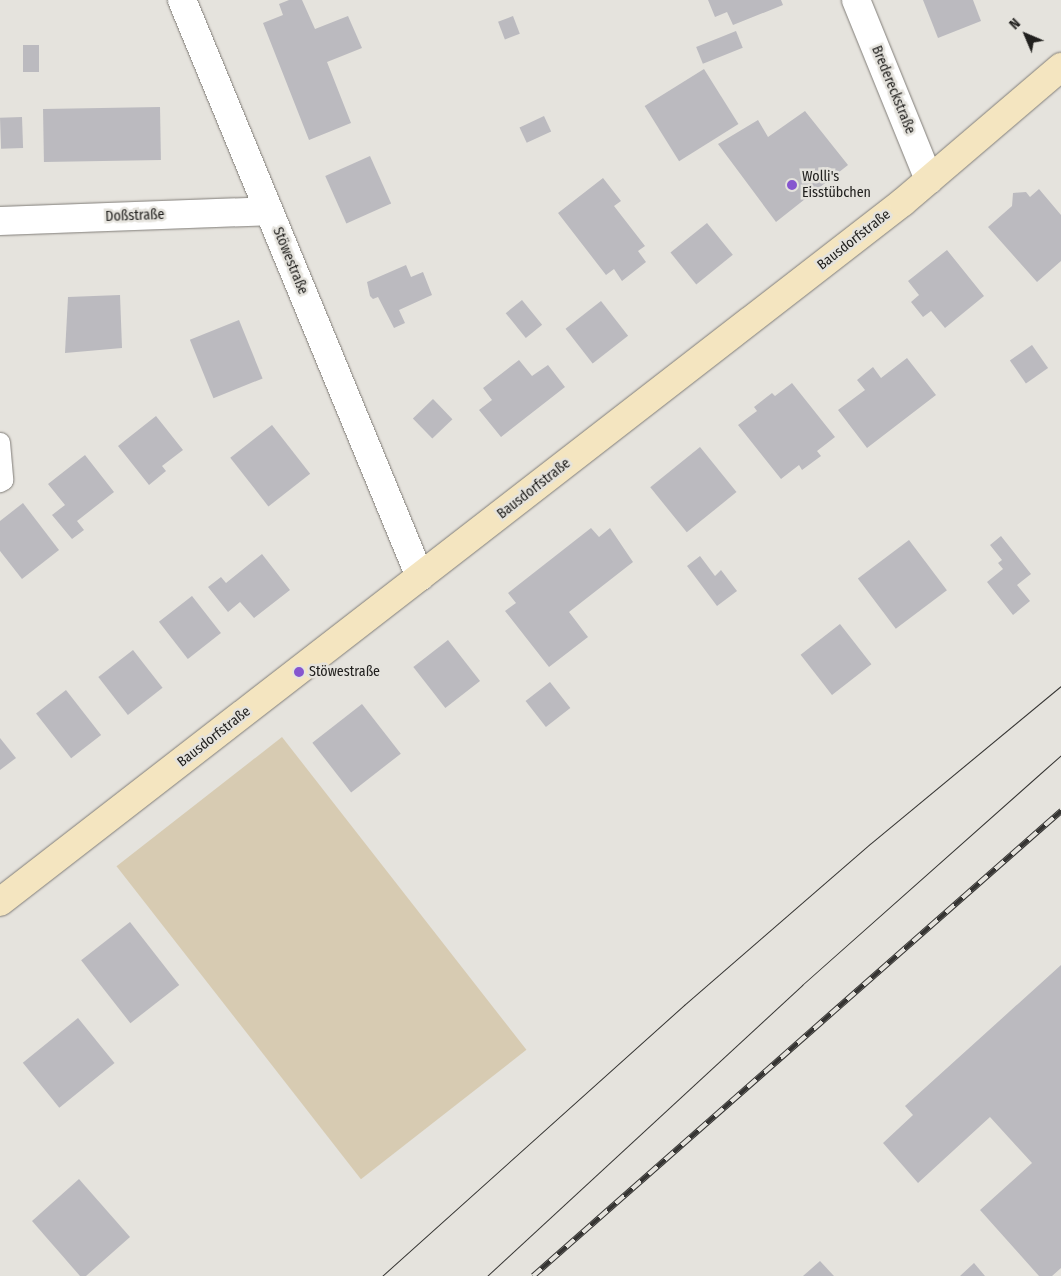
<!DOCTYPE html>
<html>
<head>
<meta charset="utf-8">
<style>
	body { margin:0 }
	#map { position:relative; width:1061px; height:1276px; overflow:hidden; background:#e5e3dd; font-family:"Fira Sans Condensed",sans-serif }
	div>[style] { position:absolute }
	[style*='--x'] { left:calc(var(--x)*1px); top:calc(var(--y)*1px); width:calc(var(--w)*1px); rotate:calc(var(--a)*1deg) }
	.green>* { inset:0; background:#d7cbb2; transform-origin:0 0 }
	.building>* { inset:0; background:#bbbabf; transform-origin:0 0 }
	.roads { filter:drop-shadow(0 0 1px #807d78) drop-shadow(0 0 1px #807d78) }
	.lane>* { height:19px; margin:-9.5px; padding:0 9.5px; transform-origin:9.5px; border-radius:9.5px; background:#fff }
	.street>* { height:28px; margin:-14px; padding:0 14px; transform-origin:14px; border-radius:14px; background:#fff }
	.secondary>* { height:28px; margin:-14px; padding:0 14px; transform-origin:14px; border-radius:14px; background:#f4e5c0 }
	.tram>* { height:1px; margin:-0.5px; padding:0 0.5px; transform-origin:0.5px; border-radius:0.5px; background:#353432 }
	.rail>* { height:5.5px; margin-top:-2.75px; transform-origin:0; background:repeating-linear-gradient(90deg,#e5e3dd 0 11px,#353432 0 22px); box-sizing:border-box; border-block:1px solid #353432 }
	.dots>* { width:14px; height:14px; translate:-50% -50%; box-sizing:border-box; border:2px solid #e5e3dd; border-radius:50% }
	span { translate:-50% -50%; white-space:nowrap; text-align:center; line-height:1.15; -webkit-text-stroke:5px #e5e3dd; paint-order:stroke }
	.street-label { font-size:14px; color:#21201e }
	.poi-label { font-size:14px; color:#21201e }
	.left { translate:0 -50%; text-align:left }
	.north { position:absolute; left:1001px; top:10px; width:50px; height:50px; -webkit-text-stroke:4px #e5e3dd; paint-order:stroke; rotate:315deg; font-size:14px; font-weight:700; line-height:20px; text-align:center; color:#21201e }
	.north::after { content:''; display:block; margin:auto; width:18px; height:22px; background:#21201e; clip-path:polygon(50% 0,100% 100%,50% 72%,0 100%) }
</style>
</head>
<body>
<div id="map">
	<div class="green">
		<i style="left:282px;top:737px;width:397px;height:210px;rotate:52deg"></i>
	</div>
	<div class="building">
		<i style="clip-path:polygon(289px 0,302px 0,315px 29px,348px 16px,362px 48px,327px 62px,351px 123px,309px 140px,263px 23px,283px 15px,279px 4px)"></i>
		<i style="clip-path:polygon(708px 0,781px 0,783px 5px,733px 25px,727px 12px,715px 17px)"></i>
		<i style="clip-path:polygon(923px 0,973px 0,981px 21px,938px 38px)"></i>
		<i style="left:513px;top:16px;width:19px;height:16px;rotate:69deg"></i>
		<i style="left:736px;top:31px;width:18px;height:43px;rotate:68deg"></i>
		<i style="left:39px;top:45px;width:27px;height:16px;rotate:90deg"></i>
		<i style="left:704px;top:69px;width:65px;height:70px;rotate:58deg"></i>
		<i style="left:160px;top:107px;width:53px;height:117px;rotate:89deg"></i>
		<i style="clip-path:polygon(805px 111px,848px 165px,776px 222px,718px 144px,758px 120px,768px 137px)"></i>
		<i style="left:544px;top:116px;width:17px;height:27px;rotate:65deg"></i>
		<i style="left:22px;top:117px;width:31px;height:22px;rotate:88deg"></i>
		<i style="left:370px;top:156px;width:52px;height:49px;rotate:66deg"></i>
		<i style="clip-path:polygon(603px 178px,621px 201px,614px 206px,645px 246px,638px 251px,646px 262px,622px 281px,614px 269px,606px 275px,558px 213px)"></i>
		<i style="clip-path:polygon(1039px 189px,1061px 215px,1061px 261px,1037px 282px,988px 227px,1012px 206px,1013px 193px,1026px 192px,1030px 197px)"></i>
		<i style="left:707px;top:223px;width:41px;height:47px;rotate:51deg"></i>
		<i style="clip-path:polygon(947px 250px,984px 296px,945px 328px,931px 311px,923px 317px,911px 302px,919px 295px,908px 281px)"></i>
		<i style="clip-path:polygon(406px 265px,411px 277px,423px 272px,432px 295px,399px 310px,405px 323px,394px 328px,378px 297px,373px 299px,370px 296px,367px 282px)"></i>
		<i style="clip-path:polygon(120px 295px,122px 348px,65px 353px,68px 297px)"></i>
		<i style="left:522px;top:300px;width:32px;height:21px;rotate:51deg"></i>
		<i style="left:601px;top:301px;width:44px;height:45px;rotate:52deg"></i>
		<i style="left:239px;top:320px;width:63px;height:53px;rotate:68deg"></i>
		<i style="left:1032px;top:345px;width:28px;height:27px;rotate:55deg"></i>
		<i style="clip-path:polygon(907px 358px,936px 395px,867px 448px,838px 410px,865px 390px,857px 380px,873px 367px,881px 378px)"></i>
		<i style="clip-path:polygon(519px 360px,532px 376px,548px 365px,565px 387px,501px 437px,479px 410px,492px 400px,483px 388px)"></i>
		<i style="clip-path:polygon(792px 383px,835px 437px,817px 451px,821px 456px,802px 470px,799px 465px,781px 479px,738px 425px,757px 411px,754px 407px,772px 393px,775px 396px)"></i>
		<i style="left:433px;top:399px;width:28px;height:28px;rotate:46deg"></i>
		<i style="clip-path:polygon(156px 416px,183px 450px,162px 466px,166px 471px,149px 485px,118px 446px)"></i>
		<i style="left:272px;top:425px;width:62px;height:53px;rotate:52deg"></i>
		<i style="left:700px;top:447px;width:58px;height:64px;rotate:51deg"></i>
		<i style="clip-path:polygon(85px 455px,114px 492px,77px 521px,84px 530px,72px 539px,52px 515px,65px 505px,48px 484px)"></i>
		<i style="clip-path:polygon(23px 503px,59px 550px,22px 579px,0 551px,0 521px)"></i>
		<i style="clip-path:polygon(591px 528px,599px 537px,610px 528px,633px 562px,569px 612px,588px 637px,549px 667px,505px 611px,516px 603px,508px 593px)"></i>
		<i style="clip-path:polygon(1001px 536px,1031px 574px,1017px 585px,1030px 601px,1013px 615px,987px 582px,1003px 569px,998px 563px,1002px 560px,990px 545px)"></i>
		<i style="left:909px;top:540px;width:63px;height:64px;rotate:53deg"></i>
		<i style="clip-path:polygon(262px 554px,290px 590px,254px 618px,240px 602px,228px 612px,208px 587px,221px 577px,226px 583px)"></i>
		<i style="clip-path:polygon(700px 556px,715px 576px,721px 570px,737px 591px,717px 606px,687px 566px)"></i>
		<i style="left:192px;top:596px;width:47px;height:42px;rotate:52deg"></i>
		<i style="left:840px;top:624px;width:51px;height:50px;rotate:52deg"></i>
		<i style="left:448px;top:640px;width:52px;height:44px;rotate:52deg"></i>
		<i style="left:133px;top:650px;width:48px;height:44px;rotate:52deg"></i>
		<i style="left:550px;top:682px;width:33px;height:31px;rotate:52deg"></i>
		<i style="left:66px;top:690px;width:57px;height:38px;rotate:52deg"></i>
		<i style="left:362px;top:704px;width:63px;height:63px;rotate:52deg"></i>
		<i style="clip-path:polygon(0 738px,16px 758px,0 770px)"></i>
		<i style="left:130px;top:922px;width:80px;height:62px;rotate:52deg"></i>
		<i style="clip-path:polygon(1061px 965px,1061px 1268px,1052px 1276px,1039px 1276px,980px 1210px,1032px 1163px,990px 1117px,918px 1183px,883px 1143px,913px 1115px,905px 1106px)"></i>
		<i style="left:78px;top:1018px;width:58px;height:71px;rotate:51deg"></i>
		<i style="clip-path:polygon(79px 1179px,130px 1237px,86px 1276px,80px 1276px,32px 1221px)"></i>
		<i style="clip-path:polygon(820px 1261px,834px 1276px,803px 1276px)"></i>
		<i style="clip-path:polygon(974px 1263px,985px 1276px,960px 1276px)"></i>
	</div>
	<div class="roads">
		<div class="lane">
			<i style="--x:0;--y:442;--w:38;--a:85"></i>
			<i style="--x:3;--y:480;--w:4;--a:146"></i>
		</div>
		<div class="street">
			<i style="--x:182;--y:0;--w:624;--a:67.58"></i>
			<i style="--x:856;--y:0;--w:194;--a:67.9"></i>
			<i style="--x:0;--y:221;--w:269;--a:-2.1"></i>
		</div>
		<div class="secondary">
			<i style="--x:0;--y:902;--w:1143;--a:-37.78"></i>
			<i style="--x:903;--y:202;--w:208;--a:-40.5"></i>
		</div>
	</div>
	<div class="tram">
		<i style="--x:382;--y:1276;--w:406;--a:-41.9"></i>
		<i style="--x:684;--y:1005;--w:247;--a:-40.9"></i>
		<i style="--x:871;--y:843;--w:246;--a:-39.6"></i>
		<i style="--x:487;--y:1276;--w:429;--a:-42.7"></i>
		<i style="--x:802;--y:985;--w:346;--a:-41.6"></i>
	</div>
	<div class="rail">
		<i style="--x:533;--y:1276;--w:704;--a:-41.37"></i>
	</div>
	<div class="dots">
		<i style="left:792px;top:185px;background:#8656cf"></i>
		<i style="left:299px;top:672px;background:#8656cf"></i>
	</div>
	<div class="street-label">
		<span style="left:893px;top:90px;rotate:68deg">Bredereckstraße</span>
		<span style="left:135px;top:216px;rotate:-2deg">Doßstraße</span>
		<span style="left:854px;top:240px;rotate:-38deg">Bausdorfstraße</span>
		<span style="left:290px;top:261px;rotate:68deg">Stöwestraße</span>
		<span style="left:534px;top:489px;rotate:-38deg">Bausdorfstraße</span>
		<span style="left:214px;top:737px;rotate:-38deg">Bausdorfstraße</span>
	</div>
	<div class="poi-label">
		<span class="left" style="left:802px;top:185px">Wolli's<br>Eisstübchen</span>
		<span class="left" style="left:309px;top:672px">Stöwestraße</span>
	</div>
	<div class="north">N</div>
</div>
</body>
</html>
